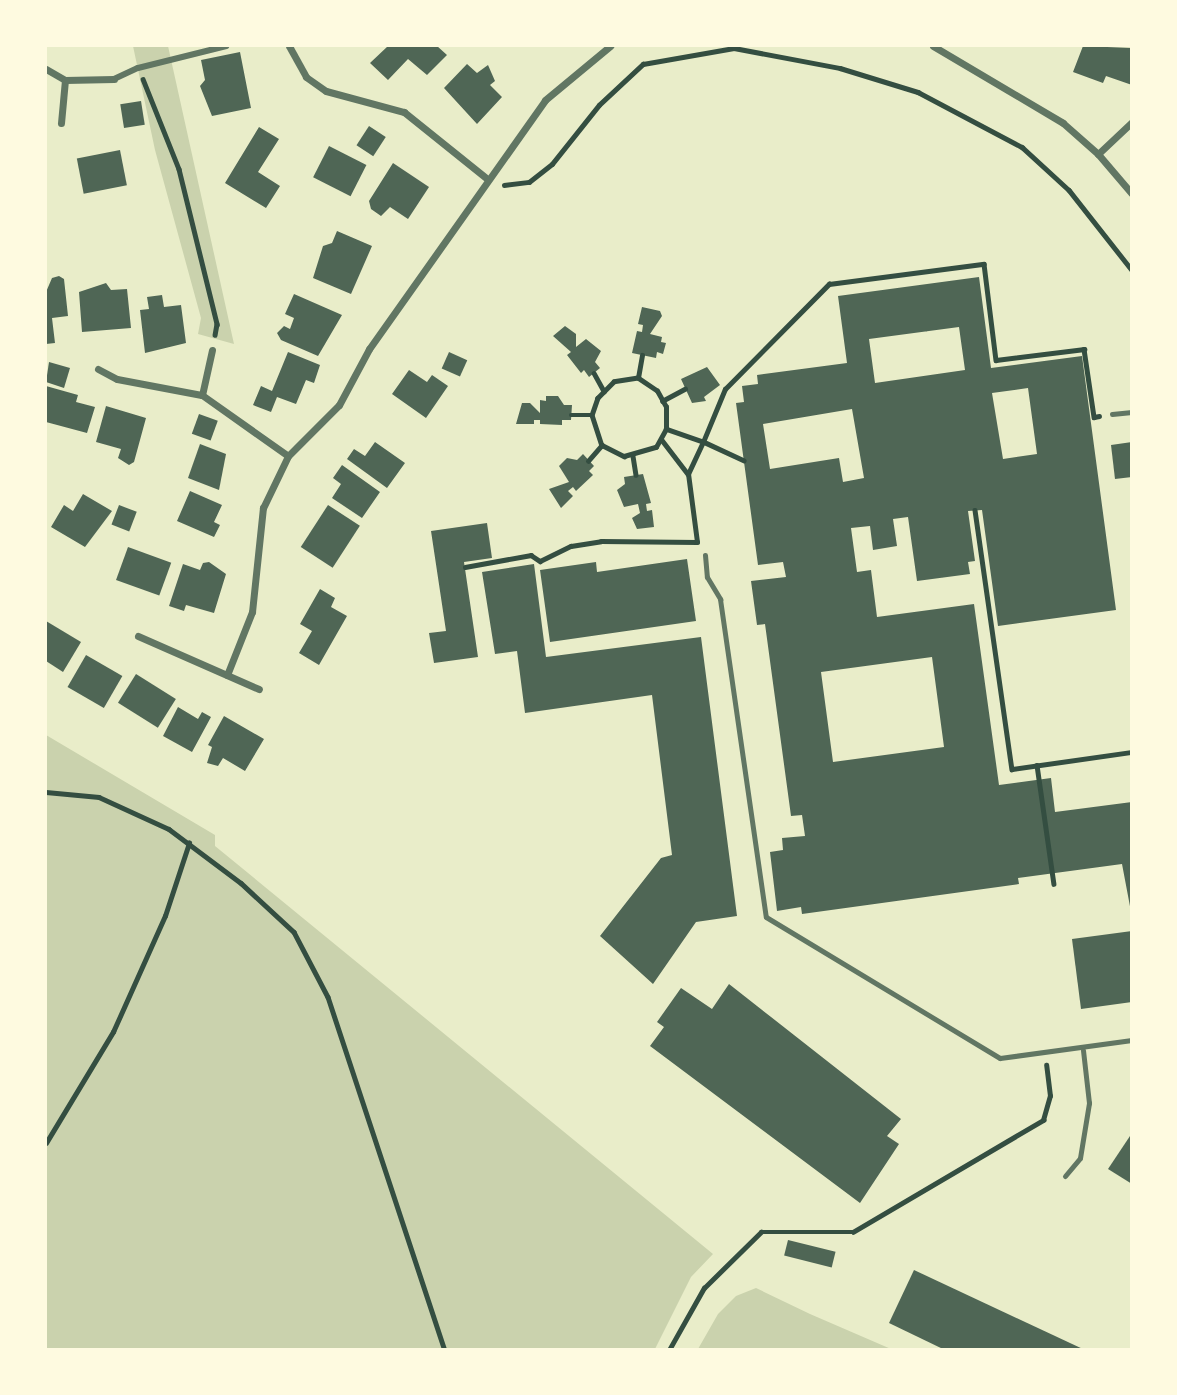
<!DOCTYPE html>
<html>
<head>
<meta charset="utf-8">
<style>
	body { margin:0 }
	#map { position:relative; width:1177px; height:1395px; overflow:hidden; background:#e9edc9; font-family:"Times New Roman",serif }
	div>[style] { position:absolute }
	[style*='--x'] { left:calc(var(--x)*1px); top:calc(var(--y)*1px); width:calc(var(--w)*1px); rotate:calc(var(--a)*1deg) }
	.green>* { inset:0; background:#cad2ad }
	.building>* { inset:0; background:#4f6655; transform-origin:0 0 }
	.path>* { height:4.5px; margin:-2.25px; padding:0 2.25px; transform-origin:2.25px; border-radius:2.25px; background:#344e41 }
	.service>* { height:5px; margin:-2.5px; padding:0 2.5px; transform-origin:2.5px; border-radius:2.5px; background:#617663 }
	.pedestrian>* { height:6px; margin:-3px; padding:0 3px; transform-origin:3px; border-radius:3px; background:#617663 }
	.minor>* { height:7px; margin:-3.5px; padding:0 3.5px; transform-origin:3.5px; border-radius:3.5px; background:#617663 }
	span { translate:-50% -50%; white-space:nowrap; text-align:center; line-height:1.15; -webkit-text-stroke:7px #fefae0; paint-order:stroke }
	.frame { position:absolute; inset:0; border:47px solid #fefae0; pointer-events:none }
</style>
</head>
<body>
<div id="map">
	<div class="green">
		<i style="clip-path:polygon(133px 46px,168px 46px,234px 344px,198px 334px,201px 318px,155px 150px)"></i>
		<i style="clip-path:polygon(46px 735px,215px 835px,215px 846px,713px 1254px,691px 1277px,655px 1349px,46px 1350px)"></i>
		<i style="clip-path:polygon(756px 1288px,810px 1314px,891px 1349px,698px 1349px,718px 1314px,736px 1296px)"></i>
	</div>
	<div class="building">
		<i style="clip-path:polygon(388px 46px,437px 46px,447px 55px,427px 75px,408px 59px,388px 80px,370px 63px)"></i>
		<i style="clip-path:polygon(1083px 46px,1131px 48px,1132px 85px,1106px 76px,1103px 83px,1073px 72px)"></i>
		<i style="clip-path:polygon(240px 52px,251px 108px,212px 116px,200px 86px,205px 80px,201px 60px)"></i>
		<i style="clip-path:polygon(467px 64px,477px 73px,488px 65px,495px 81px,490px 85px,502px 97px,477px 124px,444px 88px)"></i>
		<i style="left:141px;top:101px;width:24px;height:21px;rotate:81deg"></i>
		<i style="left:369px;top:126px;width:20px;height:23px;rotate:33deg"></i>
		<i style="clip-path:polygon(259px 127px,279px 139px,258px 172px,280px 186px,266px 208px,225px 183px)"></i>
		<i style="left:329px;top:146px;width:42px;height:35px;rotate:27deg"></i>
		<i style="left:120px;top:150px;width:36px;height:44px;rotate:79deg"></i>
		<i style="clip-path:polygon(393px 163px,429px 187px,408px 219px,390px 207px,381px 216px,371px 209px,369px 201px)"></i>
		<i style="clip-path:polygon(337px 231px,372px 246px,351px 294px,313px 278px,323px 246px,332px 243px)"></i>
		<i style="clip-path:polygon(59px 276px,64px 279px,68px 316px,52px 318px,55px 343px,46px 344px,46px 292px,52px 278px)"></i>
		<i style="clip-path:polygon(evenodd,979px 277px,991px 368px,1082px 356px,1116px 610px,998px 626px,982px 510px,968px 511px,975px 561px,968px 562px,970px 574px,917px 581px,908px 517px,893px 519px,897px 546px,873px 550px,870px 526px,851px 528px,857px 572px,871px 570px,877px 617px,974px 604px,999px 785px,1051px 778px,1055px 812px,1132px 802px,1132px 917px,1122px 864px,1018px 878px,1019px 884px,802px 914px,801px 907px,777px 911px,770px 852px,783px 850px,782px 838px,805px 836px,802px 815px,791px 816px,765px 624px,757px 625px,751px 581px,786px 577px,783px 562px,758px 565px,736px 403px,744px 402px,742px 386px,758px 384px,757px 375px,847px 363px,838px 296px,979px 277px,959px 327px,965px 370px,875px 383px,869px 339px,959px 327px,979px 277px,1028px 388px,1037px 454px,1003px 459px,992px 393px,1028px 388px,979px 277px,852px 409px,864px 478px,843px 482px,839px 458px,770px 469px,763px 424px,852px 409px,979px 277px,932px 657px,944px 747px,833px 762px,821px 672px,932px 657px)"></i>
		<i style="clip-path:polygon(106px 283px,111px 290px,127px 289px,131px 328px,82px 332px,79px 292px)"></i>
		<i style="clip-path:polygon(294px 294px,342px 315px,318px 356px,281px 340px,277px 333px,284px 326px,290px 329px,294px 318px,285px 314px)"></i>
		<i style="clip-path:polygon(162px 295px,164px 307px,181px 305px,186px 343px,145px 353px,140px 310px,149px 309px,147px 297px)"></i>
		<i style="clip-path:polygon(642px 307px,660px 311px,662px 316px,650px 334px,662px 337px,661px 342px,666px 343px,663px 354px,657px 352px,656px 358px,632px 353px,637px 331px,642px 332px,643px 325px,638px 324px)"></i>
		<i style="clip-path:polygon(565px 326px,576px 334px,576px 347px,586px 339px,601px 351px,595px 362px,600px 368px,589px 377px,584px 370px,581px 373px,567px 355px,571px 352px,553px 336px)"></i>
		<i style="clip-path:polygon(288px 352px,320px 365px,314px 383px,306px 380px,296px 404px,277px 397px,271px 412px,253px 405px,261px 386px,272px 391px)"></i>
		<i style="left:449px;top:352px;width:20px;height:18px;rotate:24deg"></i>
		<i style="clip-path:polygon(49px 362px,70px 368px,64px 388px,46px 382px)"></i>
		<i style="clip-path:polygon(707px 367px,720px 385px,704px 397px,706px 401px,692px 403px,681px 379px)"></i>
		<i style="clip-path:polygon(409px 370px,427px 382px,432px 375px,448px 386px,426px 418px,392px 394px)"></i>
		<i style="clip-path:polygon(46px 386px,78px 395px,76px 402px,95px 407px,87px 433px,46px 422px)"></i>
		<i style="clip-path:polygon(546px 396px,558px 396px,564px 405px,572px 405px,571px 420px,562px 420px,562px 425px,540px 424px,540px 420px,534px 420px,534px 424px,516px 424px,522px 403px,530px 403px,540px 413px,540px 400px,546px 401px)"></i>
		<i style="clip-path:polygon(106px 406px,146px 418px,134px 462px,129px 465px,118px 458px,121px 449px,96px 442px)"></i>
		<i style="left:199px;top:414px;width:20px;height:21px;rotate:20deg"></i>
		<i style="clip-path:polygon(375px 442px,405px 463px,387px 488px,347px 459px,354px 449px,365px 456px)"></i>
		<i style="clip-path:polygon(1132px 442px,1132px 477px,1115px 479px,1111px 445px)"></i>
		<i style="clip-path:polygon(200px 444px,226px 454px,219px 490px,188px 478px)"></i>
		<i style="clip-path:polygon(583px 454px,594px 466px,589px 471px,593px 475px,576px 491px,573px 487px,568px 491px,573px 496px,561px 508px,549px 489px,569px 482px,559px 466px,567px 458px,577px 460px)"></i>
		<i style="clip-path:polygon(342px 465px,380px 492px,362px 518px,332px 498px,341px 484px,333px 478px)"></i>
		<i style="clip-path:polygon(643px 474px,651px 503px,646px 504px,647px 511px,652px 510px,654px 527px,637px 529px,632px 518px,640px 513px,638px 504px,624px 507px,617px 490px,625px 484px,624px 477px)"></i>
		<i style="clip-path:polygon(190px 491px,222px 505px,214px 522px,220px 525px,214px 537px,177px 521px)"></i>
		<i style="clip-path:polygon(83px 494px,112px 511px,85px 547px,51px 527px,64px 505px,73px 511px)"></i>
		<i style="left:119px;top:505px;width:19px;height:21px;rotate:21deg"></i>
		<i style="left:328px;top:505px;width:38px;height:50px;rotate:33deg"></i>
		<i style="clip-path:polygon(487px 523px,492px 558px,464px 562px,478px 657px,434px 663px,429px 633px,446px 631px,431px 531px)"></i>
		<i style="left:128px;top:547px;width:46px;height:35px;rotate:20deg"></i>
		<i style="clip-path:polygon(687px 559px,696px 621px,550px 642px,540px 570px,596px 562px,597px 572px)"></i>
		<i style="clip-path:polygon(209px 562px,226px 574px,214px 613px,186px 605px,184px 611px,169px 606px,183px 564px,200px 570px,203px 563px)"></i>
		<i style="clip-path:polygon(534px 564px,546px 657px,701px 637px,737px 916px,696px 922px,653px 984px,600px 936px,661px 858px,672px 855px,652px 695px,525px 713px,517px 651px,495px 654px,482px 572px)"></i>
		<i style="clip-path:polygon(320px 589px,335px 598px,331px 607px,347px 616px,319px 665px,299px 653px,312px 631px,300px 624px)"></i>
		<i style="clip-path:polygon(46px 621px,81px 642px,63px 672px,46px 661px)"></i>
		<i style="left:86px;top:655px;width:42px;height:37px;rotate:30deg"></i>
		<i style="left:136px;top:674px;width:47px;height:34px;rotate:32deg"></i>
		<i style="clip-path:polygon(178px 707px,198px 719px,202px 712px,211px 717px,192px 752px,163px 736px)"></i>
		<i style="clip-path:polygon(224px 716px,264px 739px,245px 771px,223px 758px,218px 766px,207px 763px,212px 747px,208px 745px)"></i>
		<i style="clip-path:polygon(1132px 931px,1132px 1002px,1081px 1009px,1072px 939px)"></i>
		<i style="clip-path:polygon(729px 984px,901px 1119px,887px 1136px,899px 1144px,860px 1203px,650px 1046px,664px 1027px,657px 1022px,681px 988px,712px 1009px)"></i>
		<i style="clip-path:polygon(1132px 1133px,1132px 1184px,1108px 1169px)"></i>
		<i style="left:788px;top:1240px;width:49px;height:16px;rotate:14deg"></i>
		<i style="clip-path:polygon(914px 1270px,1085px 1350px,945px 1350px,889px 1323px)"></i>
	</div>
	<div class="path">
		<i style="--x:143;--y:79;--w:97;--a:68.2"></i>
		<i style="--x:179;--y:169;--w:160;--a:76.2"></i>
		<i style="--x:217;--y:324;--w:11;--a:100"></i>
		<i style="--x:504;--y:185;--w:25;--a:-7"></i>
		<i style="--x:529;--y:182;--w:29;--a:-38"></i>
		<i style="--x:552;--y:164;--w:75;--a:-51.5"></i>
		<i style="--x:599;--y:105;--w:60;--a:-43"></i>
		<i style="--x:643;--y:64;--w:92;--a:-10"></i>
		<i style="--x:734;--y:48;--w:108;--a:10.7"></i>
		<i style="--x:840;--y:68;--w:82;--a:17.1"></i>
		<i style="--x:918;--y:92;--w:118;--a:27.9"></i>
		<i style="--x:1022;--y:147;--w:64;--a:42.5"></i>
		<i style="--x:1069;--y:190;--w:102;--a:51.8"></i>
		<i style="--x:594;--y:373;--w:21;--a:61"></i>
		<i style="--x:638;--y:378;--w:23;--a:-80"></i>
		<i style="--x:662;--y:401;--w:26;--a:-28"></i>
		<i style="--x:571;--y:415;--w:21;--a:0"></i>
		<i style="--x:662;--y:440;--w:43;--a:52.6"></i>
		<i style="--x:633;--y:456;--w:19;--a:81"></i>
		<i style="--x:588;--y:461;--w:21;--a:-49"></i>
		<i style="--x:744;--y:461;--w:45;--a:-155.1"></i>
		<i style="--x:703;--y:442;--w:57;--a:-67.5"></i>
		<i style="--x:725;--y:389;--w:148;--a:-45.3"></i>
		<i style="--x:829;--y:284;--w:156;--a:-7.4"></i>
		<i style="--x:984;--y:264;--w:97;--a:82.9"></i>
		<i style="--x:996;--y:360;--w:89;--a:-7.1"></i>
		<i style="--x:1084;--y:349;--w:69;--a:81.6"></i>
		<i style="--x:1094;--y:417;--w:5;--a:-11"></i>
		<i style="--x:975;--y:510;--w:262;--a:81.9"></i>
		<i style="--x:1012;--y:769;--w:121;--a:-8.1"></i>
		<i style="--x:465;--y:567;--w:67;--a:-10.3"></i>
		<i style="--x:531;--y:555;--w:11;--a:34"></i>
		<i style="--x:540;--y:561;--w:34;--a:-26"></i>
		<i style="--x:571;--y:546;--w:30;--a:-9"></i>
		<i style="--x:601;--y:541;--w:96;--a:0.6"></i>
		<i style="--x:697;--y:542;--w:69;--a:-97.5"></i>
		<i style="--x:688;--y:474;--w:35;--a:-65"></i>
		<i style="--x:703;--y:442;--w:39;--a:-161"></i>
		<i style="--x:666;--y:429;--w:22;--a:-90"></i>
		<i style="--x:666;--y:407;--w:18;--a:-119"></i>
		<i style="--x:657;--y:391;--w:23;--a:-146"></i>
		<i style="--x:638;--y:378;--w:24;--a:171"></i>
		<i style="--x:614;--y:382;--w:23;--a:135"></i>
		<i style="--x:598;--y:398;--w:18;--a:109"></i>
		<i style="--x:592;--y:415;--w:32;--a:72"></i>
		<i style="--x:602;--y:445;--w:25;--a:27"></i>
		<i style="--x:624;--y:456;--w:33;--a:-16"></i>
		<i style="--x:656;--y:447;--w:21;--a:-61"></i>
		<i style="--x:1037;--y:765;--w:120;--a:81.9"></i>
		<i style="--x:46;--y:792;--w:53;--a:5.4"></i>
		<i style="--x:99;--y:797;--w:77;--a:24.6"></i>
		<i style="--x:169;--y:829;--w:90;--a:36.9"></i>
		<i style="--x:241;--y:883;--w:72;--a:42.8"></i>
		<i style="--x:294;--y:932;--w:73;--a:62.4"></i>
		<i style="--x:328;--y:997;--w:372;--a:71.7"></i>
		<i style="--x:46;--y:1143;--w:130;--a:-58.9"></i>
		<i style="--x:113;--y:1032;--w:127;--a:-65.9"></i>
		<i style="--x:165;--y:916;--w:77;--a:-71.8"></i>
		<i style="--x:669;--y:1350;--w:71;--a:-60.6"></i>
		<i style="--x:704;--y:1288;--w:80;--a:-44.5"></i>
		<i style="--x:761;--y:1232;--w:92;--a:0"></i>
		<i style="--x:853;--y:1232;--w:221;--a:-30.5"></i>
		<i style="--x:1043;--y:1120;--w:25;--a:-74"></i>
		<i style="--x:1050;--y:1096;--w:31;--a:-97"></i>
	</div>
	<div class="service">
		<i style="--x:1112;--y:414;--w:20;--a:-6"></i>
		<i style="--x:705;--y:555;--w:22;--a:85"></i>
		<i style="--x:707;--y:577;--w:26;--a:59"></i>
		<i style="--x:720;--y:599;--w:321;--a:81.8"></i>
		<i style="--x:766;--y:917;--w:273;--a:31.1"></i>
		<i style="--x:1000;--y:1058;--w:133;--a:-7.8"></i>
		<i style="--x:1065;--y:1176;--w:23;--a:-50"></i>
		<i style="--x:1080;--y:1158;--w:56;--a:-80.7"></i>
		<i style="--x:1089;--y:1103;--w:53;--a:-96.5"></i>
	</div>
	<div class="pedestrian">
		<i style="--x:114;--y:79;--w:26;--a:-25"></i>
		<i style="--x:138;--y:68;--w:91;--a:-14"></i>
	</div>
	<div class="minor">
		<i style="--x:289;--y:46;--w:35;--a:61"></i>
		<i style="--x:306;--y:77;--w:24;--a:35"></i>
		<i style="--x:326;--y:91;--w:81;--a:15.1"></i>
		<i style="--x:404;--y:112;--w:105;--a:38.8"></i>
		<i style="--x:933;--y:46;--w:151;--a:30.6"></i>
		<i style="--x:1063;--y:123;--w:47;--a:41.5"></i>
		<i style="--x:1098;--y:154;--w:52;--a:49.6"></i>
		<i style="--x:46;--y:69;--w:22;--a:30"></i>
		<i style="--x:65;--y:80;--w:49;--a:-1.2"></i>
		<i style="--x:61;--y:123;--w:43;--a:-84.7"></i>
		<i style="--x:1098;--y:154;--w:47;--a:-43.3"></i>
		<i style="--x:212;--y:350;--w:46;--a:102.5"></i>
		<i style="--x:202;--y:395;--w:105;--a:35.3"></i>
		<i style="--x:98;--y:369;--w:21;--a:28"></i>
		<i style="--x:117;--y:379;--w:86;--a:10.7"></i>
		<i style="--x:138;--y:636;--w:132;--a:23.7"></i>
		<i style="--x:227;--y:675;--w:68;--a:-68.4"></i>
		<i style="--x:252;--y:612;--w:105;--a:-84"></i>
		<i style="--x:263;--y:508;--w:58;--a:-64.3"></i>
		<i style="--x:288;--y:456;--w:72;--a:-45"></i>
		<i style="--x:339;--y:405;--w:64;--a:-61.8"></i>
		<i style="--x:369;--y:349;--w:305;--a:-54.7"></i>
		<i style="--x:545;--y:100;--w:85;--a:-39.7"></i>
	</div>
	<div class="frame"></div>
</div>
</body>
</html>
